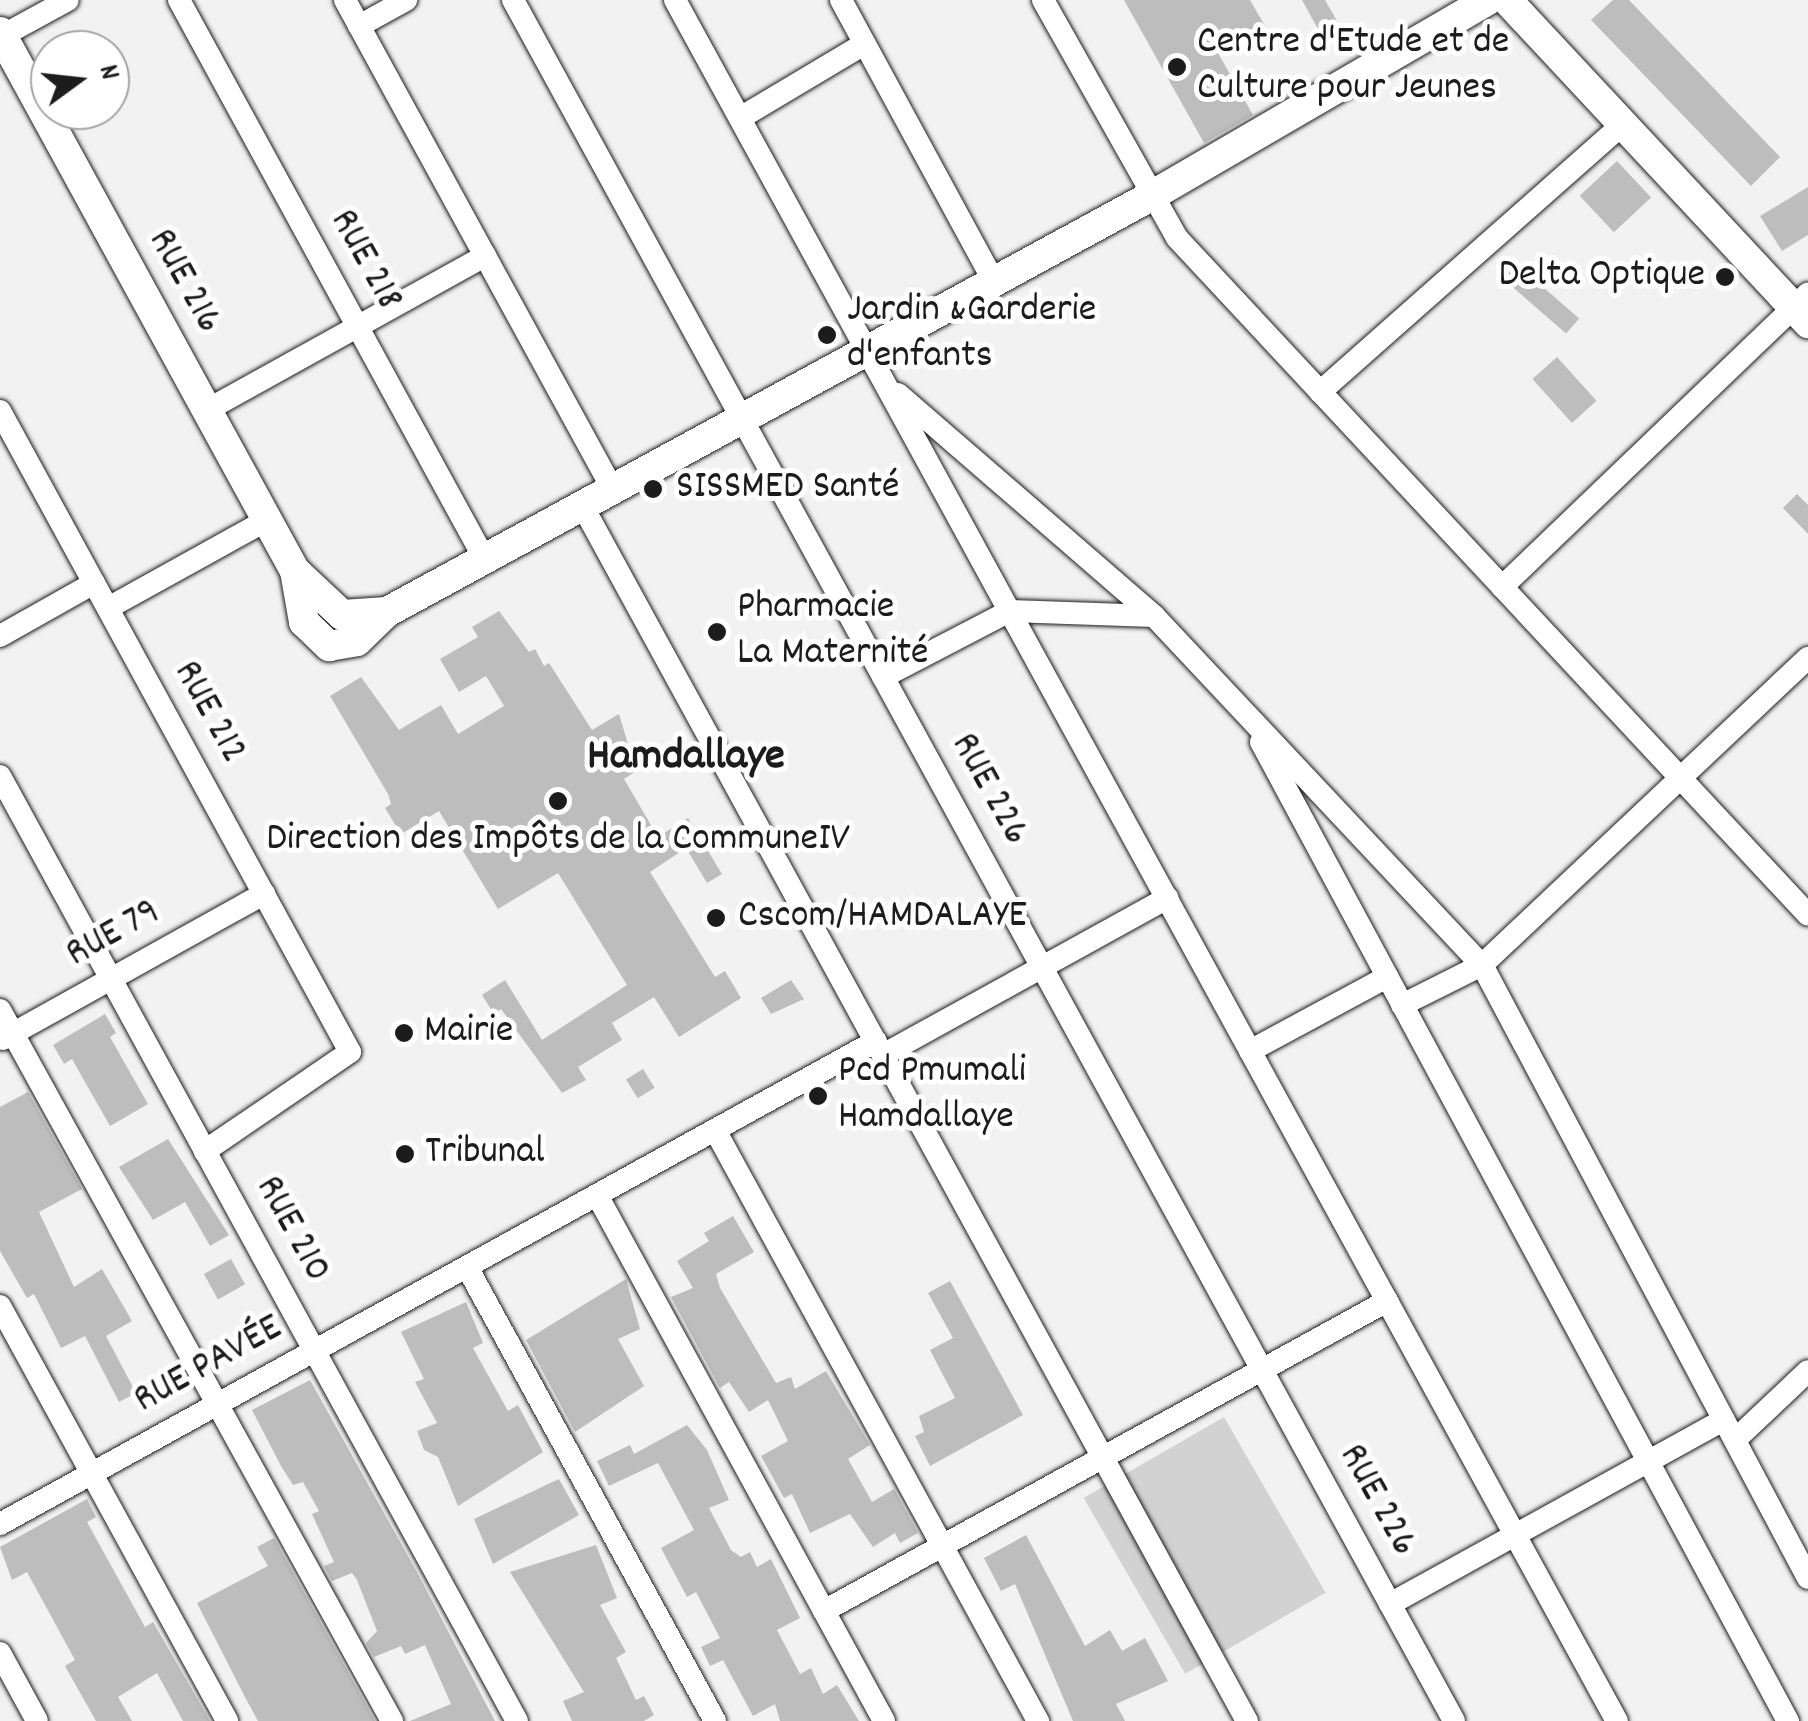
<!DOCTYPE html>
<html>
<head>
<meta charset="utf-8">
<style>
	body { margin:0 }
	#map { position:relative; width:1808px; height:1721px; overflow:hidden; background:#f2f2f2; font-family:Dekko,sans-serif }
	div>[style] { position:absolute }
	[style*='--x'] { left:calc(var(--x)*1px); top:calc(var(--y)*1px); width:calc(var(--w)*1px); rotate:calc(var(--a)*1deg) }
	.green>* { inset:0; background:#d2d2d2; transform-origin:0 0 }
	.building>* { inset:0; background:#bdbdbd; transform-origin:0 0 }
	.roads { filter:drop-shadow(0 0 2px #1c1c1c) drop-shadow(0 0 2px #1c1c1c) }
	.minor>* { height:22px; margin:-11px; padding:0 11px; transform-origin:11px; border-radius:11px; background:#fff }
	.tertiary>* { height:30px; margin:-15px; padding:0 15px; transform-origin:15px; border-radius:15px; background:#fff }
	.dots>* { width:28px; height:28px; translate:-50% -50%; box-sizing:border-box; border:5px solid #fff; border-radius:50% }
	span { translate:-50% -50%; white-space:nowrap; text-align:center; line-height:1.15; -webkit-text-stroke:10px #fff; paint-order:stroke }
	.poi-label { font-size:40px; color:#1c1c1c }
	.left { translate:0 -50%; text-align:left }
	.right { translate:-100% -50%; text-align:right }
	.street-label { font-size:40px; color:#1c1c1c }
	.quarter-label { font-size:45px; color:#1c1c1c; font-weight:700 }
	.north { position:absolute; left:30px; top:30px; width:100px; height:100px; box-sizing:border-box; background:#fff; border:2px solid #a4a4a4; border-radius:50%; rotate:75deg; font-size:28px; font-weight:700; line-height:40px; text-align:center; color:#1c1c1c }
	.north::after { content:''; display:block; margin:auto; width:35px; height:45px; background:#1c1c1c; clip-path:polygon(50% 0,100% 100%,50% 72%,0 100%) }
</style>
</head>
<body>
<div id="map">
	<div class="green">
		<i style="left:1224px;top:1417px;width:203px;height:162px;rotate:60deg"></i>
	</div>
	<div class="building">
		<i style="clip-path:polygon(1124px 0,1250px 0,1265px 26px,1218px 53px,1253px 115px,1204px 143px)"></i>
		<i style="clip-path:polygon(1302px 0,1325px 0,1337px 21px,1319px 31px)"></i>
		<i style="clip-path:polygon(1613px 0,1629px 0,1780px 157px,1751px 186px,1591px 20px)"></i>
		<i style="left:1617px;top:161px;width:50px;height:51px;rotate:47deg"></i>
		<i style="clip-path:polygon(1808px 187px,1808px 235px,1782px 251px,1760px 216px)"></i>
		<i style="left:1512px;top:260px;width:89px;height:20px;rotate:41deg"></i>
		<i style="left:1557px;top:357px;width:59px;height:33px;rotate:48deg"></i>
		<i style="clip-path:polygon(1797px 494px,1808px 505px,1808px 534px,1783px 508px)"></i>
		<i style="clip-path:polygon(499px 611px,529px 652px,535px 649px,544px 666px,549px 663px,592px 730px,619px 714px,636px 771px,624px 779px,658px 837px,688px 818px,722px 874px,707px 883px,686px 848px,650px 872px,715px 977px,725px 971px,741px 998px,679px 1037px,654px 997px,612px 1023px,622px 1040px,578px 1067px,586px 1080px,562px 1093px,501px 1009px,494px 1014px,482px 995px,505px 980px,542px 1040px,627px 985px,558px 873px,498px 909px,439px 811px,401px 834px,385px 808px,391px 804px,388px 794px,330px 696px,361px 677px,399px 730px,441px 705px,458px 734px,504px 706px,486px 676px,459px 692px,440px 659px,478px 637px,472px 627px)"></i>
		<i style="clip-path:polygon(791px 980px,804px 999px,771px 1014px,761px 998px)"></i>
		<i style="clip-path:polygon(105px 1014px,116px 1033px,110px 1037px,148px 1104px,110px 1126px,72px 1059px,64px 1064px,53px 1045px)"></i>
		<i style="left:643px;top:1069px;width:22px;height:20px;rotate:58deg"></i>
		<i style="clip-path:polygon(28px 1092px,82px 1189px,39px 1212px,74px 1287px,102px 1269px,132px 1321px,106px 1336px,136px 1393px,119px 1402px,85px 1336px,61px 1348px,34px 1294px,27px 1298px,0 1251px,0 1107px)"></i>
		<i style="clip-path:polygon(168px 1139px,229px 1235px,210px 1246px,185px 1202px,153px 1220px,119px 1167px)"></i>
		<i style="clip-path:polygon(733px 1216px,754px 1252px,716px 1274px,720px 1288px,776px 1383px,791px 1377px,795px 1389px,826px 1371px,870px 1445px,848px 1459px,872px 1502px,894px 1489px,918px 1533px,900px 1543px,895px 1533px,873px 1547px,850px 1514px,810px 1533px,792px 1494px,784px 1498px,761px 1456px,788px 1441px,768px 1400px,749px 1412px,729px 1382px,720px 1388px,671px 1297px,693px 1288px,677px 1261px,709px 1241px,704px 1233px)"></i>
		<i style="left:231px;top:1259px;width:29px;height:31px;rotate:61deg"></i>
		<i style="clip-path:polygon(626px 1279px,640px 1329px,618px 1339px,644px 1386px,575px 1432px,526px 1340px)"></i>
		<i style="clip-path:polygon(950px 1281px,1023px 1415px,930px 1466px,915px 1436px,924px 1432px,919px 1416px,955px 1398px,930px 1350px,953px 1338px,928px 1293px)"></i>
		<i style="clip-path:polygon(466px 1302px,483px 1343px,473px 1348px,508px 1411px,518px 1405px,543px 1452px,458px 1506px,438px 1457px,424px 1450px,417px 1431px,437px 1423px,415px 1382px,424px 1379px,401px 1332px)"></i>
		<i style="clip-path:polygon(310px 1380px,418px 1574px,495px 1721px,410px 1721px,451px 1704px,425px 1645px,405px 1654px,401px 1646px,374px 1657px,366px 1643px,377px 1631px,357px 1580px,352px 1573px,332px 1581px,324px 1566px,334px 1562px,312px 1514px,319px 1511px,303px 1482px,293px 1485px,281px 1466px,252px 1410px)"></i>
		<i style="clip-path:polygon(687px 1425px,707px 1450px,729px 1500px,709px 1508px,731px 1550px,741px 1557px,750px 1552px,757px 1567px,771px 1559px,800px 1618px,777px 1630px,800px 1674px,811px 1668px,823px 1694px,837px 1685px,859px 1721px,780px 1721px,775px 1704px,753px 1716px,723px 1660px,710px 1666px,701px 1647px,720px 1638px,696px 1592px,687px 1597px,661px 1548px,694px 1530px,658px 1463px,609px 1486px,597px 1461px,630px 1445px,634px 1454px)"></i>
		<i style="clip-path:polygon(559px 1479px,579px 1515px,493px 1564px,474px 1519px)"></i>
		<i style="clip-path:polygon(87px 1499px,96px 1517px,87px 1522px,145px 1627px,153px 1622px,210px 1721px,183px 1721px,157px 1673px,118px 1697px,132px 1721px,96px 1721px,65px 1666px,75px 1660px,27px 1572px,12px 1580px,0 1547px)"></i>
		<i style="clip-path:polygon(1026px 1535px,1085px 1646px,1110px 1630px,1122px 1651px,1145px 1638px,1168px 1681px,1116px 1704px,1125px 1721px,1073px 1721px,1015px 1584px,1001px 1591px,984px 1558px)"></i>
		<i style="clip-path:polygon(274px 1538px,375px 1721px,258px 1721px,246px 1699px,197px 1603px,268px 1566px,257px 1547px)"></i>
		<i style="clip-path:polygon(596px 1545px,617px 1598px,600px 1605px,626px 1652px,616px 1658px,636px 1700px,644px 1696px,654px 1715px,644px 1721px,572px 1721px,563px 1701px,584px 1692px,510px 1572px)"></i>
	</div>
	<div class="roads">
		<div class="minor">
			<i style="--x:179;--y:0;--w:636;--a:61.34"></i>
			<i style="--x:345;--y:0;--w:556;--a:61.32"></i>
			<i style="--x:513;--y:0;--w:1961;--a:61.33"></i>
			<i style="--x:675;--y:0;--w:1962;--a:61.31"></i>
			<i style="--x:841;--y:0;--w:321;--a:61.5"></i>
			<i style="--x:1043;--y:0;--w:273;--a:60.6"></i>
			<i style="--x:1177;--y:238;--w:925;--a:47.01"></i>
			<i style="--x:359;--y:26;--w:54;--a:-29"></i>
			<i style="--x:0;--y:37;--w:77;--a:-28.6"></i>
			<i style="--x:740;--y:118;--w:144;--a:-30.8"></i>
			<i style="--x:1320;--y:392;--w:405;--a:-41.5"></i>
			<i style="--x:898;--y:394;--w:339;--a:40.9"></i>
			<i style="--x:1154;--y:616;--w:479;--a:46.8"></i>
			<i style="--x:1482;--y:965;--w:694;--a:62"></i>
			<i style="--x:207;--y:410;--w:318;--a:-29"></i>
			<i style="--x:0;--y:411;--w:730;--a:61.36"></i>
			<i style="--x:350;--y:1052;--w:176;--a:145.7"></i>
			<i style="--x:582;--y:505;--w:1386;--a:61.33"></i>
			<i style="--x:1502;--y:587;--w:424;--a:-43.8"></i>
			<i style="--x:108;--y:608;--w:182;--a:-29"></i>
			<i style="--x:0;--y:636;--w:108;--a:-29.4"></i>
			<i style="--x:883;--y:677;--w:143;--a:-27.5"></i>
			<i style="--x:1010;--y:611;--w:144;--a:2"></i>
			<i style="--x:1261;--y:742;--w:1112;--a:61.71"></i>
			<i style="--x:0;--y:776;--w:1077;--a:61.32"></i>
			<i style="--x:1402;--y:1005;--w:89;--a:-26.6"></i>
			<i style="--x:1482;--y:965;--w:448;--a:-43.3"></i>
			<i style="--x:0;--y:1010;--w:812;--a:61.13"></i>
			<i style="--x:3;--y:1039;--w:299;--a:-29.1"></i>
			<i style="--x:1250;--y:1051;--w:156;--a:-28.4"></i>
			<i style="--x:883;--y:1055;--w:325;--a:-28.9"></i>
			<i style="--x:715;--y:1130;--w:674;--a:61.34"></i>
			<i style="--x:597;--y:1195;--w:599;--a:61.38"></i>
			<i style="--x:467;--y:1267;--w:517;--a:61.35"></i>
			<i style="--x:0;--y:1306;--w:473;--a:61.3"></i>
			<i style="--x:1735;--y:1440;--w:100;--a:-43.4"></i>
			<i style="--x:0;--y:1524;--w:1000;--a:-28.87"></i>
			<i style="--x:1390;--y:1604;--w:381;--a:-28.9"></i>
			<i style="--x:824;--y:1611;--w:643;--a:-28.84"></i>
			<i style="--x:0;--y:1653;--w:77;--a:61.4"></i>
		</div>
		<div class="tertiary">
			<i style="--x:1507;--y:0;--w:442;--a:47"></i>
			<i style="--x:0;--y:32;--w:614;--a:61.31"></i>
			<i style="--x:295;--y:571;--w:64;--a:43.1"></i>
			<i style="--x:342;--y:615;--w:45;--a:-3.8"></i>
			<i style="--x:387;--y:612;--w:872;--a:-28.56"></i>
			<i style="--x:1153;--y:195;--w:388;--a:-30.2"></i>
			<i style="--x:295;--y:571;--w:52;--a:80"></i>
			<i style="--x:304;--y:622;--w:35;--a:44"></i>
			<i style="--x:329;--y:646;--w:28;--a:-10"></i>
			<i style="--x:357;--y:641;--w:42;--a:-44"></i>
		</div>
	</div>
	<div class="dots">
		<i style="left:1177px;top:67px;background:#1c1c1c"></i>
		<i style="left:1725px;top:277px;background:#1c1c1c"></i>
		<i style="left:827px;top:335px;background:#1c1c1c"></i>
		<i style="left:653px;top:489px;background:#1c1c1c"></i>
		<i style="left:717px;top:632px;background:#1c1c1c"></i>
		<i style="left:558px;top:801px;background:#1c1c1c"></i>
		<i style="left:716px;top:918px;background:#1c1c1c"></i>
		<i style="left:404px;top:1033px;background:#1c1c1c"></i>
		<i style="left:818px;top:1096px;background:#1c1c1c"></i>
		<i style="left:405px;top:1154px;background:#1c1c1c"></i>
	</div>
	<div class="poi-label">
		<span class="left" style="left:1197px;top:67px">Centre d'Etude et de<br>Culture pour Jeunes</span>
		<span class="right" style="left:1705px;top:277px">Delta Optique</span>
		<span class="left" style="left:847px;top:335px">Jardin &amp;Garderie<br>d'enfants</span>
		<span class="left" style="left:676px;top:489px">SISSMED Santé</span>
		<span class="left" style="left:737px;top:632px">Pharmacie<br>La Maternité</span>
		<span style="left:558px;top:841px">Direction des Impôts de la CommuneIV</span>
		<span class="left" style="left:738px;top:918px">Cscom/HAMDALAYE</span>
		<span class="left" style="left:424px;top:1033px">Mairie</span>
		<span class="left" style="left:838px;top:1096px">Pcd Pmumali<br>Hamdallaye</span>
		<span class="left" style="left:425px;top:1154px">Tribunal</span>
	</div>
	<div class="street-label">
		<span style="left:364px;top:261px;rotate:61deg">RUE 218</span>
		<span style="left:183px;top:282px;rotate:61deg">RUE 216</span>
		<span style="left:208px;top:713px;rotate:61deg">RUE 212</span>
		<span style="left:988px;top:790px;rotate:61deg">RUE 226</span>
		<span style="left:114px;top:935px;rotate:-29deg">RUE 79</span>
		<span style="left:291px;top:1230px;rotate:61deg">RUE 210</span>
		<span style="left:209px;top:1366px;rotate:-29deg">RUE PAVÉE</span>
		<span style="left:1376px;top:1501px;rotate:61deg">RUE 226</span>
	</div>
	<div class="quarter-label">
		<span style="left:686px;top:759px">Hamdallaye</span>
	</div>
	<div class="north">N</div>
</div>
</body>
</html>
